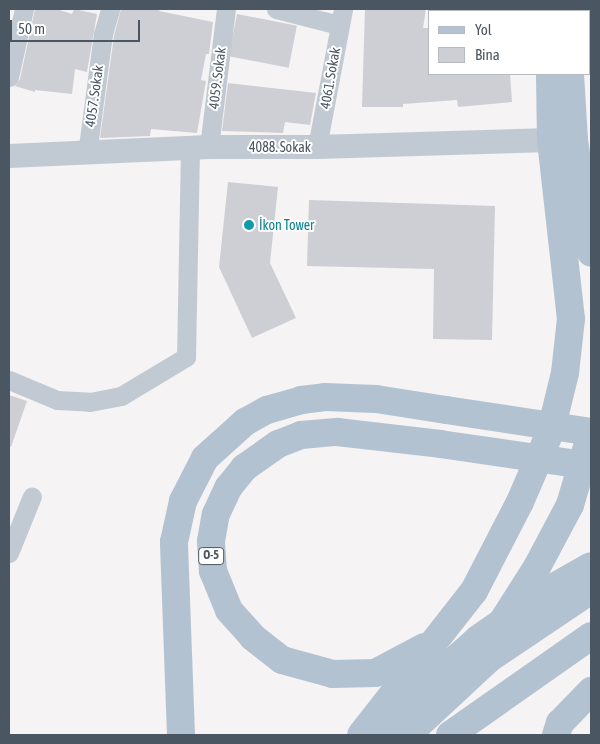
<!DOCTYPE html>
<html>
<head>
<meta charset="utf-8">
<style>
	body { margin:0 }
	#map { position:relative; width:600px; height:744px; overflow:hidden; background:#f5f3f3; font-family:"Asap Condensed",sans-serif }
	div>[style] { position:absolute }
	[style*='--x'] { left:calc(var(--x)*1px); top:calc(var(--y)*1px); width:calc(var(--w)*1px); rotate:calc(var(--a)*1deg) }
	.building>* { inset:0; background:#cdcfd5; transform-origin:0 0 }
	.minor>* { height:19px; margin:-9.5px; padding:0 9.5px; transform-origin:9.5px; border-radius:9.5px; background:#c1cad2 }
	.tertiary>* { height:24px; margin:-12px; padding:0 12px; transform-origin:12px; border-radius:12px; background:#c1cad2 }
	.primary>* { height:28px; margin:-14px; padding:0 14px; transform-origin:14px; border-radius:14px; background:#b3c2d1 }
	.primary-bridge>* { height:28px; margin:-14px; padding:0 14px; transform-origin:14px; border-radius:14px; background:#b3c2d1 }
	.dots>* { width:14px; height:14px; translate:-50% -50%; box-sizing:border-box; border:2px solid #fff; border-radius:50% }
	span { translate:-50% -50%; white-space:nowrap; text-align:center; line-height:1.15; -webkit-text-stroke:4px #fff; paint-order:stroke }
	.shield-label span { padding:1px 4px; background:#fff; border:1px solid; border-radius:4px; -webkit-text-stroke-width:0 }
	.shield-label { font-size:12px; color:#4a5661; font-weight:700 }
	.street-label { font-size:14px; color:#4a5661 }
	.culture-label { font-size:14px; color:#0d838f }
	.left { translate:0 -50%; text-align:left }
	.frame { position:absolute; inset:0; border:10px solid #4a5661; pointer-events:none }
	.legend { position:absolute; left:428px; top:10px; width:162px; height:65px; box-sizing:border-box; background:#fff; border:1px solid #b7bbc0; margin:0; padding:6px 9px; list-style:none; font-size:15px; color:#4a5661 }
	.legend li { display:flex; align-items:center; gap:10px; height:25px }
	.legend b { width:25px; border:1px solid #b7bbc0 }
	.scale { position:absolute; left:10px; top:20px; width:130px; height:22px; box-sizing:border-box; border:2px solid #4a5661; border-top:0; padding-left:6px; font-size:15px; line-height:18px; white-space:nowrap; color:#4a5661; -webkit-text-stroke:4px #fff; paint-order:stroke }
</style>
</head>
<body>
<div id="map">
	<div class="building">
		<i style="clip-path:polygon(35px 9px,56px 9px,72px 14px,74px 9px,97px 14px,87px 72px,75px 69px,72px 94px,35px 90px,35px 92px,15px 86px,20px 79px)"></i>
		<i style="clip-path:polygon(121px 9px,160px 9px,159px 11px,213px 22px,209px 54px,206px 54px,201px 80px,206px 81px,197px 133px,151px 129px,150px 136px,100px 138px,114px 36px)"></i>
		<i style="clip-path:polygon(365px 9px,426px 9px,423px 28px,429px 28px,429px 74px,510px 74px,512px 102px,458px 107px,457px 100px,403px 104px,403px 107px,362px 107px)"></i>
		<i style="left:237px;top:14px;width:61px;height:43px;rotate:11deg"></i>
		<i style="clip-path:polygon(228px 83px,316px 93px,310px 125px,285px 122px,283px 133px,222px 131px)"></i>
		<i style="clip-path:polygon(228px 182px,278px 187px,270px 263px,296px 318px,252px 338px,219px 267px)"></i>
		<i style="clip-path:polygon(309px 200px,495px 206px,492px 340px,433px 339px,434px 269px,307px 266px)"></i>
		<i style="clip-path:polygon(9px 395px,27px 401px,11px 447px,9px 446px)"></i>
	</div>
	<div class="minor">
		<i style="--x:276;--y:9;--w:65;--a:14.3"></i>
		<i style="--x:9;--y:77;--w:70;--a:-77.6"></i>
		<i style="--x:209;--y:147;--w:139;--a:-83"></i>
		<i style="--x:317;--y:147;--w:140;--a:-79.3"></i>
		<i style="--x:87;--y:154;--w:121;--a:-82.4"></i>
		<i style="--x:103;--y:34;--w:26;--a:-74"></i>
		<i style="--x:9;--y:380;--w:52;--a:22.6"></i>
		<i style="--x:57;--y:400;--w:33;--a:3"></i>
		<i style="--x:90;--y:402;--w:32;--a:-11"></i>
		<i style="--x:121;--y:396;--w:76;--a:-31"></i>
		<i style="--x:186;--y:357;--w:209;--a:-88.9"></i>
		<i style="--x:9;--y:553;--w:61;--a:-68"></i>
	</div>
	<div class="tertiary">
		<i style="--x:9;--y:156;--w:200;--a:-2.6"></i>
		<i style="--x:209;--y:147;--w:108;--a:0"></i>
		<i style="--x:317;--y:147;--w:234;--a:-1.7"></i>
	</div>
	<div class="primary">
		<i style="--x:549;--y:9;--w:2;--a:90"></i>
		<i style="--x:571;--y:11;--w:2;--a:-90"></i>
		<i style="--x:570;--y:74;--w:66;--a:86.5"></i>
		<i style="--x:574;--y:140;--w:114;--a:81.4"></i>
		<i style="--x:502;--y:622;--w:65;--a:-57.5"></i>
		<i style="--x:537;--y:567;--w:70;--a:-62"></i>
		<i style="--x:570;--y:505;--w:75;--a:-73.7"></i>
		<i style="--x:424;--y:647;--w:55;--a:152"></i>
		<i style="--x:375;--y:673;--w:42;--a:178.6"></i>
		<i style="--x:333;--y:674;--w:53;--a:-164.6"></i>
		<i style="--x:282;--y:660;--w:37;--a:-142"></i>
		<i style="--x:253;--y:637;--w:36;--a:-132"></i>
		<i style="--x:229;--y:610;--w:42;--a:-112.3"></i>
		<i style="--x:213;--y:571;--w:30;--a:-94"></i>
		<i style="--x:211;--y:541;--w:27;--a:-80"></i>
		<i style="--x:216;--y:514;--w:29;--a:-65"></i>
		<i style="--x:228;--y:488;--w:26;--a:-51"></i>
		<i style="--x:244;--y:468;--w:42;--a:-35.2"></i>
		<i style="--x:278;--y:444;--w:25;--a:-21"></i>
		<i style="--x:301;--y:435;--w:36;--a:-5"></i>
		<i style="--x:337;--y:432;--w:104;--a:6.6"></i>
		<i style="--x:181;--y:735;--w:193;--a:-92.1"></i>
		<i style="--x:174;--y:542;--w:42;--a:-77.6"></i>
		<i style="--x:183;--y:501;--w:48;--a:-62.9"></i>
		<i style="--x:205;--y:458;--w:54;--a:-42"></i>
		<i style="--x:245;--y:422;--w:25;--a:-29"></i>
		<i style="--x:267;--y:410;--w:35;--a:-16"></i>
		<i style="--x:301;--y:400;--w:24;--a:-7"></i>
		<i style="--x:325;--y:397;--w:51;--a:2.2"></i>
		<i style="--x:376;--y:399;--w:71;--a:8.9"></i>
		<i style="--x:361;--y:735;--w:183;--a:-51.9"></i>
		<i style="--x:474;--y:591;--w:100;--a:-62.7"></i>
		<i style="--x:520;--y:502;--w:78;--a:-66.7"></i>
		<i style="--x:551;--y:430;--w:59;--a:-76.2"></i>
		<i style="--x:565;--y:373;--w:54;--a:-83.7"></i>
		<i style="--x:571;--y:319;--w:180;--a:-96.4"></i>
		<i style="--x:551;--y:140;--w:66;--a:-90.9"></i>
		<i style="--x:450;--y:735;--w:172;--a:-35.1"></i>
		<i style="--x:556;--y:735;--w:13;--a:-72"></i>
		<i style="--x:560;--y:723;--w:45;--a:-45.9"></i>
	</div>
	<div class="primary-bridge">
		<i style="--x:446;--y:410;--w:147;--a:8.6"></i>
		<i style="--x:440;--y:444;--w:153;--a:8.3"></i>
		<i style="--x:379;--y:735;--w:45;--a:-48.6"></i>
		<i style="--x:409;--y:701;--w:93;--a:-41.9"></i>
		<i style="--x:478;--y:639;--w:78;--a:-35.1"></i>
		<i style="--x:542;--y:594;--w:56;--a:-29.7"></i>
		<i style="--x:407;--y:735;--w:113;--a:-42.9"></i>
		<i style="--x:490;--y:658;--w:122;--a:-34"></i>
	</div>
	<div class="dots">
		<i style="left:249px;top:225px;background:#0f9aa8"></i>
	</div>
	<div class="shield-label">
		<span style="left:211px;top:556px">O-5</span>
	</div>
	<div class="street-label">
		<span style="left:217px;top:78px;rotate:-83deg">4059. Sokak</span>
		<span style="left:330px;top:78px;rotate:-80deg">4061. Sokak</span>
		<span style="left:94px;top:96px;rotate:-82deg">4057. Sokak</span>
		<span style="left:280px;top:147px">4088. Sokak</span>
	</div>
	<div class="culture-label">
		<span class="left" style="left:259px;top:225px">İkon Tower</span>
	</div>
	<div class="frame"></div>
	<ul class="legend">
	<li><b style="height:6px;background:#b3c2d1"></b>Yol</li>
	<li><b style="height:14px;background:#cdcfd5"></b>Bina</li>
	</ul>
	<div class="scale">50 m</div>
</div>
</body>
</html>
